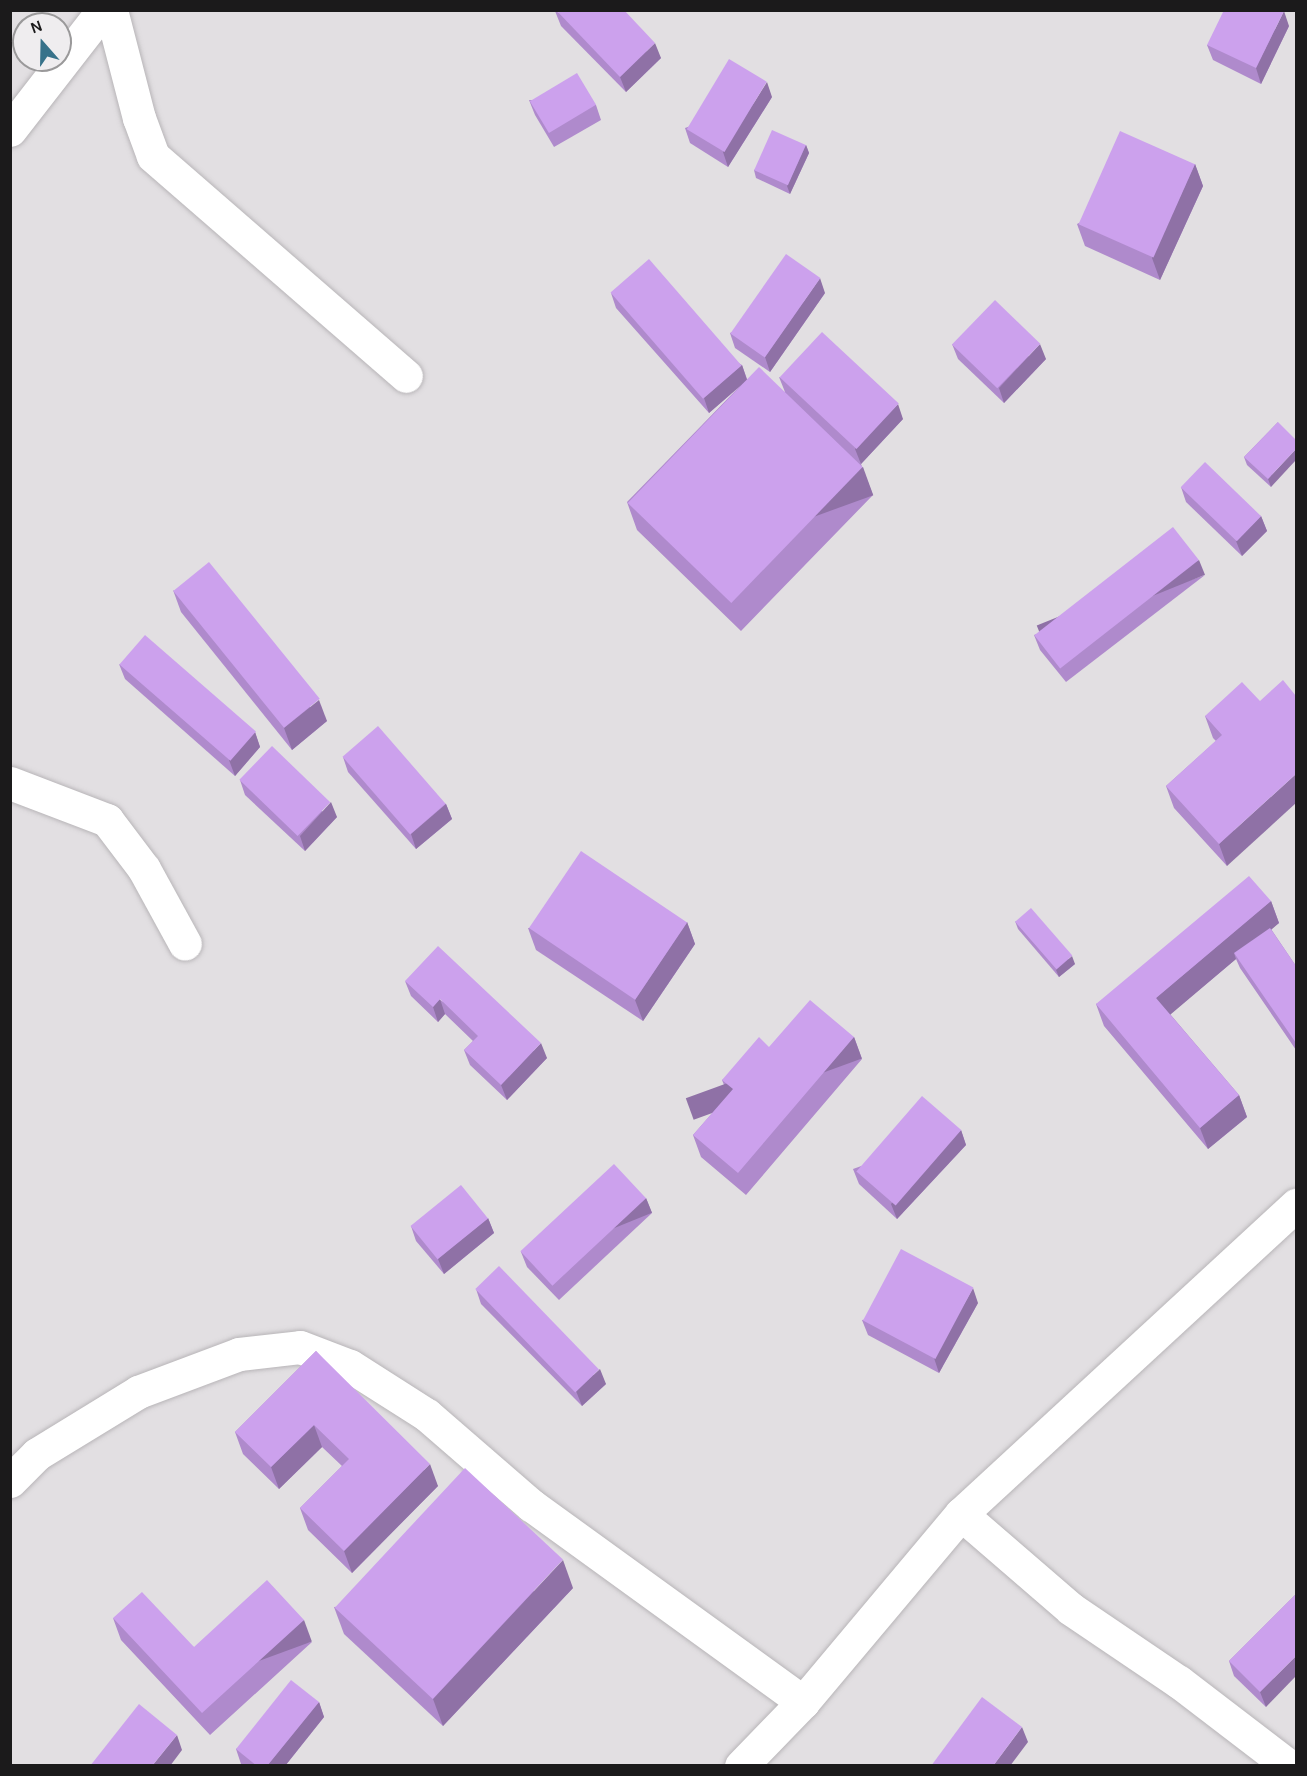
<!DOCTYPE html>
<html>
<head>
<meta charset="utf-8">
<style>
	body { margin:0 }
	#map { position:relative; width:1307px; height:1776px; overflow:hidden; background:#e2dfe2; font-family:Karla,sans-serif }
	div>[style] { position:absolute }
	[style*='--x'] { left:calc(var(--x)*1px); top:calc(var(--y)*1px); width:calc(var(--w)*1px); rotate:calc(var(--a)*1deg) }
	.roads { filter:drop-shadow(0 0 2px #b8b5b8) drop-shadow(0 0 2px #b8b5b8) }
	.minor>* { height:33px; margin:-16.5px; padding:0 16.5px; transform-origin:16.5px; border-radius:16.5px; background:#fff }
	.wall>* { inset:0; background:#af8acc }
	.shaded-wall>* { inset:0; background:#8f71a6; transform-origin:0 0 }
	.building>* { inset:0; background:#cca1ed; transform-origin:0 0 }
	span { translate:-50% -50%; white-space:nowrap; text-align:center; line-height:1.15; -webkit-text-stroke:5px #efedef; paint-order:stroke }
	.frame { position:absolute; inset:0; border:12px solid #1b1a1b; pointer-events:none }
	.north { position:absolute; left:12px; top:12px; width:60px; height:60px; box-sizing:border-box; background:#efedef; border:2px solid #9a999a; border-radius:50%; rotate:340deg; font-size:16px; font-weight:700; line-height:24px; text-align:center; color:#1b1a1b }
	.north::after { content:''; display:block; margin:auto; width:21px; height:27px; background:#37728a; clip-path:polygon(50% 0,100% 100%,50% 72%,0 100%) }
</style>
</head>
<body>
<div id="map">
	<div class="roads">
		<div class="minor">
			<i style="--x:111;--y:10;--w:112;--a:75.5"></i>
			<i style="--x:139;--y:118;--w:40;--a:69.8"></i>
			<i style="--x:153;--y:156;--w:335;--a:41"></i>
			<i style="--x:10;--y:130;--w:152;--a:-52.2"></i>
			<i style="--x:10;--y:783;--w:104;--a:20.9"></i>
			<i style="--x:107;--y:820;--w:61;--a:52.9"></i>
			<i style="--x:144;--y:869;--w:85;--a:61.3"></i>
			<i style="--x:10;--y:1481;--w:38;--a:-45"></i>
			<i style="--x:37;--y:1454;--w:119;--a:-31.5"></i>
			<i style="--x:138;--y:1392;--w:108;--a:-20.6"></i>
			<i style="--x:239;--y:1354;--w:61;--a:-6.5"></i>
			<i style="--x:300;--y:1347;--w:53;--a:20.8"></i>
			<i style="--x:350;--y:1366;--w:91;--a:32.5"></i>
			<i style="--x:427;--y:1415;--w:138;--a:40.9"></i>
			<i style="--x:531;--y:1505;--w:336;--a:35.9"></i>
			<i style="--x:961;--y:1514;--w:145;--a:40.8"></i>
			<i style="--x:1071;--y:1609;--w:130;--a:34.1"></i>
			<i style="--x:1179;--y:1682;--w:138;--a:37.4"></i>
			<i style="--x:741;--y:1766;--w:89;--a:-45.9"></i>
			<i style="--x:803;--y:1702;--w:246;--a:-50"></i>
			<i style="--x:961;--y:1514;--w:456;--a:-42.7"></i>
		</div>
	</div>
	<div class="wall">
		<i style="clip-path:polygon(555px 11px,661px 58px,626px 92px,561px 26px)"></i>
		<i style="clip-path:polygon(1289px 26px,1261px 84px,1213px 60px,1207px 45px)"></i>
		<i style="clip-path:polygon(772px 97px,728px 167px,690px 143px,685px 128px)"></i>
		<i style="clip-path:polygon(529px 100px,596px 105px,601px 120px,554px 147px,535px 115px)"></i>
		<i style="clip-path:polygon(806px 145px,809px 153px,790px 194px,756px 178px,754px 170px)"></i>
		<i style="clip-path:polygon(1195px 164px,1203px 186px,1160px 280px,1085px 246px,1077px 224px)"></i>
		<i style="clip-path:polygon(611px 293px,742px 365px,747px 379px,785px 392px,779px 377px,903px 419px,861px 464px,873px 495px,741px 631px,637px 530px,627px 502px,740px 386px,709px 413px,616px 308px)"></i>
		<i style="clip-path:polygon(825px 293px,770px 372px,735px 348px,730px 333px)"></i>
		<i style="clip-path:polygon(952px 344px,1046px 359px,1004px 403px,958px 359px)"></i>
		<i style="clip-path:polygon(1278px 422px,1271px 487px,1247px 465px,1244px 457px)"></i>
		<i style="clip-path:polygon(1181px 487px,1261px 516px,1267px 531px,1242px 556px,1186px 502px)"></i>
		<i style="clip-path:polygon(1205px 575px,1066px 682px,1040px 650px,1034px 635px)"></i>
		<i style="clip-path:polygon(173px 590px,327px 721px,292px 750px,181px 612px)"></i>
		<i style="clip-path:polygon(119px 664px,255px 732px,260px 747px,235px 776px,125px 679px)"></i>
		<i style="clip-path:polygon(1260px 701px,1227px 866px,1174px 808px,1166px 786px,1216px 741px,1213px 738px,1205px 716px)"></i>
		<i style="clip-path:polygon(343px 757px,446px 804px,452px 819px,416px 849px,348px 772px)"></i>
		<i style="clip-path:polygon(240px 780px,337px 817px,305px 851px,245px 795px)"></i>
		<i style="clip-path:polygon(1271px 901px,1279px 923px,1271px 929px,1296px 966px,1296px 1050px,1240px 968px,1236px 959px,1170px 1014px,1239px 1095px,1247px 1117px,1208px 1149px,1104px 1026px,1096px 1004px)"></i>
		<i style="clip-path:polygon(1015px 921px,1075px 964px,1059px 977px,1018px 929px)"></i>
		<i style="clip-path:polygon(687px 922px,695px 944px,643px 1021px,536px 950px,528px 928px)"></i>
		<i style="clip-path:polygon(405px 981px,547px 1058px,507px 1100px,470px 1065px,464px 1050px,473px 1041px,445px 1014px,438px 1022px,411px 996px)"></i>
		<i style="clip-path:polygon(854px 1037px,862px 1059px,746px 1195px,701px 1157px,693px 1135px,728px 1095px,722px 1080px,769px 1047px)"></i>
		<i style="clip-path:polygon(961px 1130px,966px 1145px,897px 1219px,859px 1184px,853px 1169px)"></i>
		<i style="clip-path:polygon(646px 1198px,652px 1213px,559px 1300px,527px 1267px,521px 1252px)"></i>
		<i style="clip-path:polygon(488px 1218px,494px 1233px,444px 1274px,416px 1241px,411px 1226px)"></i>
		<i style="clip-path:polygon(476px 1289px,606px 1384px,582px 1406px,481px 1304px)"></i>
		<i style="clip-path:polygon(978px 1303px,939px 1373px,868px 1335px,862px 1320px)"></i>
		<i style="clip-path:polygon(316px 1351px,438px 1486px,352px 1573px,308px 1530px,300px 1508px,342px 1466px,322px 1447px,279px 1489px,243px 1454px,235px 1432px)"></i>
		<i style="clip-path:polygon(573px 1588px,443px 1726px,344px 1634px,334px 1607px)"></i>
		<i style="clip-path:polygon(1296px 1594px,1266px 1707px,1234px 1676px,1229px 1661px)"></i>
		<i style="clip-path:polygon(113px 1618px,194px 1647px,312px 1642px,210px 1735px,121px 1640px)"></i>
		<i style="clip-path:polygon(319px 1702px,324px 1717px,285px 1766px,244px 1766px,241px 1764px,236px 1749px)"></i>
	</div>
	<div class="shaded-wall">
		<i style="clip-path:polygon(1284px 11px,1289px 26px,1261px 84px,1256px 68px)"></i>
		<i style="clip-path:polygon(655px 43px,661px 58px,626px 92px,620px 77px)"></i>
		<i style="clip-path:polygon(767px 82px,772px 97px,728px 167px,723px 152px)"></i>
		<i style="clip-path:polygon(806px 145px,809px 153px,790px 194px,787px 186px)"></i>
		<i style="clip-path:polygon(1195px 164px,1203px 186px,1160px 280px,1152px 258px)"></i>
		<i style="clip-path:polygon(820px 278px,825px 293px,770px 372px,765px 357px)"></i>
		<i style="clip-path:polygon(1040px 344px,1046px 359px,1004px 403px,999px 388px)"></i>
		<i style="clip-path:polygon(742px 365px,747px 380px,709px 413px,704px 398px)"></i>
		<i style="clip-path:polygon(898px 404px,903px 419px,861px 464px,855px 449px)"></i>
		<i style="clip-path:polygon(1296px 449px,1296px 460px,1271px 487px,1268px 479px)"></i>
		<i style="left:863px;top:467px;width:30px;height:190px;rotate:70deg"></i>
		<i style="clip-path:polygon(1261px 516px,1267px 531px,1242px 556px,1236px 541px)"></i>
		<i style="left:1199px;top:560px;width:16px;height:175px;rotate:68deg"></i>
		<i style="clip-path:polygon(319px 700px,327px 721px,292px 750px,284px 728px)"></i>
		<i style="clip-path:polygon(255px 732px,260px 747px,235px 776px,229px 760px)"></i>
		<i style="clip-path:polygon(1296px 774px,1296px 803px,1227px 866px,1219px 844px)"></i>
		<i style="clip-path:polygon(331px 802px,337px 817px,305px 851px,300px 836px)"></i>
		<i style="clip-path:polygon(446px 804px,452px 819px,416px 849px,411px 834px)"></i>
		<i style="clip-path:polygon(1271px 901px,1279px 923px,1238px 958px,1234px 953px,1236px 959px,1164px 1020px,1156px 998px)"></i>
		<i style="clip-path:polygon(687px 922px,695px 944px,643px 1021px,635px 1000px)"></i>
		<i style="clip-path:polygon(1072px 956px,1075px 964px,1059px 977px,1056px 970px)"></i>
		<i style="clip-path:polygon(440px 999px,445px 1014px,438px 1022px,433px 1007px)"></i>
		<i style="left:854px;top:1037px;width:23px;height:179px;rotate:70deg"></i>
		<i style="clip-path:polygon(541px 1043px,547px 1058px,507px 1100px,501px 1085px)"></i>
		<i style="clip-path:polygon(1239px 1095px,1247px 1117px,1208px 1149px,1200px 1128px)"></i>
		<i style="clip-path:polygon(961px 1130px,966px 1145px,897px 1219px,891px 1204px)"></i>
		<i style="left:646px;top:1198px;width:16px;height:127px;rotate:68deg"></i>
		<i style="clip-path:polygon(488px 1218px,494px 1233px,444px 1274px,438px 1259px)"></i>
		<i style="clip-path:polygon(973px 1288px,978px 1303px,939px 1373px,934px 1358px)"></i>
		<i style="clip-path:polygon(600px 1369px,606px 1384px,582px 1406px,576px 1391px)"></i>
		<i style="clip-path:polygon(314px 1425px,322px 1447px,279px 1489px,271px 1467px)"></i>
		<i style="clip-path:polygon(430px 1464px,438px 1486px,352px 1573px,344px 1551px)"></i>
		<i style="clip-path:polygon(563px 1560px,573px 1588px,443px 1726px,433px 1699px)"></i>
		<i style="left:304px;top:1620px;width:23px;height:138px;rotate:70deg"></i>
		<i style="clip-path:polygon(1296px 1656px,1296px 1676px,1266px 1707px,1260px 1692px)"></i>
		<i style="clip-path:polygon(319px 1702px,324px 1717px,285px 1766px,267px 1766px)"></i>
		<i style="clip-path:polygon(1022px 1727px,1028px 1742px,1010px 1766px,993px 1766px)"></i>
		<i style="clip-path:polygon(177px 1735px,182px 1750px,170px 1766px,152px 1766px)"></i>
	</div>
	<div class="building">
		<i style="clip-path:polygon(556px 10px,624px 10px,655px 43px,620px 77px)"></i>
		<i style="clip-path:polygon(1224px 10px,1284px 11px,1256px 68px,1207px 45px)"></i>
		<i style="left:729px;top:59px;width:44px;height:82px;rotate:31deg"></i>
		<i style="left:577px;top:73px;width:37px;height:55px;rotate:59deg"></i>
		<i style="left:772px;top:130px;width:37px;height:44px;rotate:24deg"></i>
		<i style="left:1120px;top:131px;width:82px;height:102px;rotate:24deg"></i>
		<i style="left:786px;top:254px;width:42px;height:97px;rotate:35deg"></i>
		<i style="left:649px;top:259px;width:141px;height:51px;rotate:49deg"></i>
		<i style="left:995px;top:300px;width:63px;height:62px;rotate:44deg"></i>
		<i style="left:822px;top:332px;width:105px;height:62px;rotate:43deg"></i>
		<i style="left:759px;top:367px;width:144px;height:189px;rotate:44deg"></i>
		<i style="clip-path:polygon(1278px 422px,1296px 440px,1296px 449px,1268px 479px,1244px 457px)"></i>
		<i style="left:1205px;top:462px;width:78px;height:35px;rotate:44deg"></i>
		<i style="left:1173px;top:527px;width:42px;height:176px;rotate:52deg"></i>
		<i style="left:209px;top:562px;width:176px;height:46px;rotate:51deg"></i>
		<i style="left:145px;top:635px;width:147px;height:39px;rotate:41deg"></i>
		<i style="clip-path:polygon(1283px 680px,1296px 696px,1296px 774px,1219px 844px,1166px 786px,1222px 735px,1205px 716px,1242px 682px,1260px 701px)"></i>
		<i style="left:378px;top:726px;width:103px;height:47px;rotate:49deg"></i>
		<i style="left:272px;top:746px;width:81px;height:47px;rotate:44deg"></i>
		<i style="left:581px;top:851px;width:128px;height:93px;rotate:34deg"></i>
		<i style="clip-path:polygon(1249px 876px,1271px 901px,1156px 998px,1239px 1095px,1200px 1128px,1096px 1004px)"></i>
		<i style="left:1031px;top:908px;width:63px;height:21px;rotate:49deg"></i>
		<i style="clip-path:polygon(1270px 928px,1296px 966px,1296px 1043px,1234px 953px)"></i>
		<i style="clip-path:polygon(438px 946px,541px 1043px,501px 1085px,464px 1050px,478px 1036px,440px 999px,433px 1007px,405px 981px)"></i>
		<i style="clip-path:polygon(810px 1000px,854px 1037px,738px 1173px,693px 1135px,733px 1089px,722px 1080px,759px 1037px,769px 1047px)"></i>
		<i style="left:922px;top:1096px;width:52px;height:100px;rotate:41deg"></i>
		<i style="left:614px;top:1164px;width:47px;height:128px;rotate:47deg"></i>
		<i style="left:461px;top:1185px;width:43px;height:65px;rotate:51deg"></i>
		<i style="left:901px;top:1249px;width:82px;height:81px;rotate:28deg"></i>
		<i style="left:499px;top:1266px;width:144px;height:33px;rotate:46deg"></i>
		<i style="clip-path:polygon(316px 1351px,430px 1464px,344px 1551px,300px 1508px,349px 1459px,314px 1425px,271px 1467px,235px 1432px)"></i>
		<i style="left:465px;top:1468px;width:134px;height:191px;rotate:43deg"></i>
		<i style="clip-path:polygon(267px 1580px,304px 1620px,202px 1713px,113px 1618px,142px 1592px,194px 1647px)"></i>
		<i style="clip-path:polygon(1296px 1594px,1296px 1656px,1260px 1692px,1229px 1661px)"></i>
		<i style="clip-path:polygon(291px 1680px,319px 1702px,267px 1766px,257px 1766px,236px 1749px)"></i>
		<i style="clip-path:polygon(982px 1697px,1022px 1727px,993px 1766px,931px 1766px)"></i>
		<i style="clip-path:polygon(139px 1704px,177px 1735px,152px 1766px,90px 1766px)"></i>
	</div>
	<div class="frame"></div>
	<div class="north">N</div>
</div>
</body>
</html>
